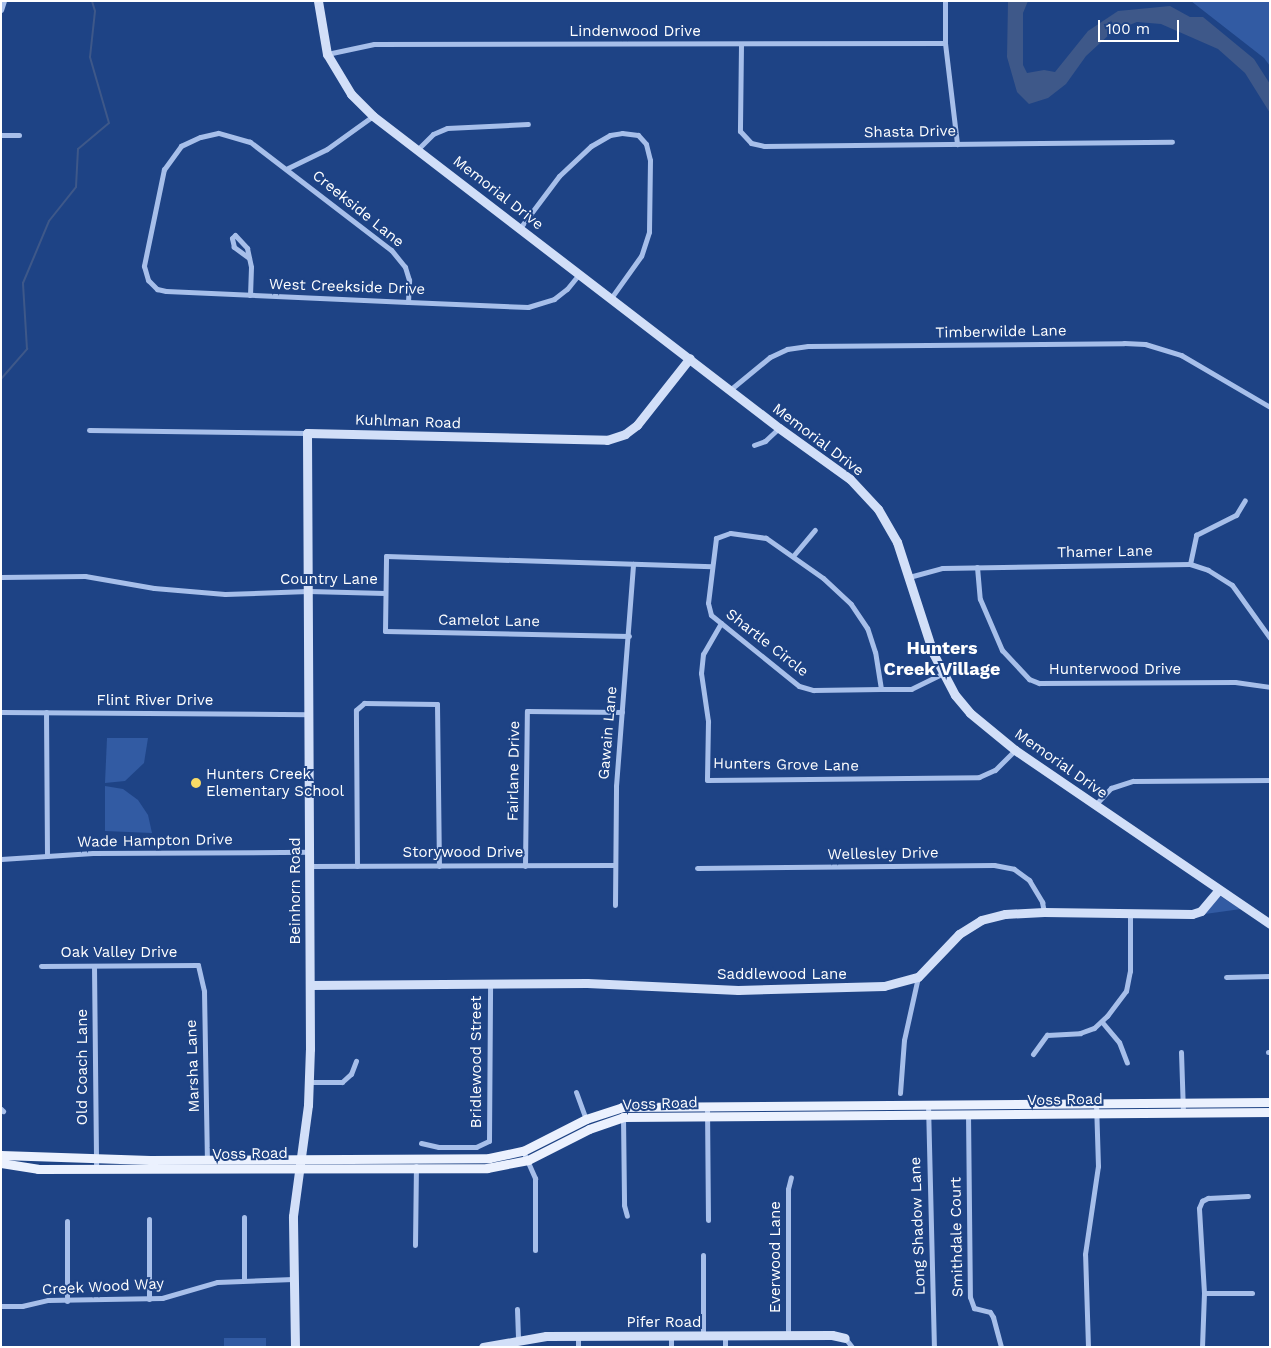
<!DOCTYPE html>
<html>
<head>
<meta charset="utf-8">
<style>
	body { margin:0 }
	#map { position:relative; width:1271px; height:1348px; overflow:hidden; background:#1e4385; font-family:"Work Sans",sans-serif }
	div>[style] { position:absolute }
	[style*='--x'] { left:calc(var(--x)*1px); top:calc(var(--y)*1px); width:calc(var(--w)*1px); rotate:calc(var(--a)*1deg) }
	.green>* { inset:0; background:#325ba3; transform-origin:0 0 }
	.water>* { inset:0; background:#3e5889 }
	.stream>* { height:2px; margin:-1px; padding:0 1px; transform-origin:1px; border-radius:1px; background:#3e5889 }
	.street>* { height:5px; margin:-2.5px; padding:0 2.5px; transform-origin:2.5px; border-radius:2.5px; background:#a7bfea }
	.secondary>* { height:9px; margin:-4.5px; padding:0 4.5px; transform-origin:4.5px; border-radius:4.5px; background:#d2dff8 }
	.primary>* { height:9px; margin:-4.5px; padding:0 4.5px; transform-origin:4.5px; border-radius:4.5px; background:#ebf1fe }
	.dots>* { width:14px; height:14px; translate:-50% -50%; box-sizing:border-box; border:2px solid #1e4385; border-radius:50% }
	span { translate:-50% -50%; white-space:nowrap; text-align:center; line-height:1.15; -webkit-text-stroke:4px #1e4385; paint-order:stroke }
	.street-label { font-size:15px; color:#fff }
	.poi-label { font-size:15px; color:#fff }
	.left { translate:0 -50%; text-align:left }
	.quarter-label { font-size:18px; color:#fff; font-weight:700 }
	.frame { position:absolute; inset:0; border:2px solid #fff; pointer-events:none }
	.scale { position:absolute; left:1098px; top:20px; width:81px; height:22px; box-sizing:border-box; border:2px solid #fff; border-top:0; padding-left:6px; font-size:15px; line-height:18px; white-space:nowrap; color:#fff; -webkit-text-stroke:4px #1e4385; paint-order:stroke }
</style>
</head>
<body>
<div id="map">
	<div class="green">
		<i style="clip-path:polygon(1191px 1px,1270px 1px,1270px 66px,1264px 58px)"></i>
		<i style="clip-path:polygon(107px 738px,148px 738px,144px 763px,125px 781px,105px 783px)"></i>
		<i style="clip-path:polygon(105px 786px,123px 789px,138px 800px,148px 815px,152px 833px,105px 831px)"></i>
		<i style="clip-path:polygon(1220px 896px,1241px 909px,1205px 914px)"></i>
		<i style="left:224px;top:1338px;width:42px;height:9px"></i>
	</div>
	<div class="water">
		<i style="clip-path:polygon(1008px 1px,1028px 1px,1023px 13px,1023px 65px,1027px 73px,1044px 70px,1055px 72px,1088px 31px,1118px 11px,1170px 6px,1190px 17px,1203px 17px,1254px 59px,1270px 84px,1270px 113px,1245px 73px,1218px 49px,1161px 24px,1137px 22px,1112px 32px,1086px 56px,1066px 84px,1048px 98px,1029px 104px,1017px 92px,1007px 57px)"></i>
	</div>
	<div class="stream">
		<i style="--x:1;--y:379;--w:40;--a:-49"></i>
		<i style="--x:27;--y:349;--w:66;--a:-93.5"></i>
		<i style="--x:23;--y:283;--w:67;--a:-67.2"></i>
		<i style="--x:49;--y:221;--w:43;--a:-51.5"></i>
		<i style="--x:76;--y:187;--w:38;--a:-87"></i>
		<i style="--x:78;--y:149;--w:40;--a:-40"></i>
		<i style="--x:109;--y:123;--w:69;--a:-106.1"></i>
		<i style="--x:90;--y:57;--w:46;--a:-83.8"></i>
		<i style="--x:95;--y:11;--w:10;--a:-107"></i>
	</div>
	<div class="street">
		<i style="--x:945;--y:1;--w:42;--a:90"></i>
		<i style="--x:945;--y:43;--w:102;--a:83.2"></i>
		<i style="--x:1;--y:10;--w:9;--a:-72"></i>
		<i style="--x:741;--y:45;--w:86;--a:90.7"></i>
		<i style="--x:740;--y:131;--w:16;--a:47"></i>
		<i style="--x:751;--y:143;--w:13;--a:13"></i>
		<i style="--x:764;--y:146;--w:408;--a:-0.6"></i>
		<i style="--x:327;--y:54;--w:48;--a:-12"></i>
		<i style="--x:374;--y:44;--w:571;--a:-0.1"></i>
		<i style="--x:1;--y:135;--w:18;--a:0"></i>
		<i style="--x:418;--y:149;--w:21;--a:-45"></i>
		<i style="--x:433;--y:134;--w:15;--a:-23"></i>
		<i style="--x:447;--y:128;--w:81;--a:-2.8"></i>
		<i style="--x:288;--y:168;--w:43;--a:-26"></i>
		<i style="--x:327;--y:149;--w:57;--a:-35.7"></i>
		<i style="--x:520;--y:228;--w:65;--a:-53.1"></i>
		<i style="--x:559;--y:176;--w:44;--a:-43.2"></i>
		<i style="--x:591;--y:146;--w:22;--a:-30"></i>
		<i style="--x:610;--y:135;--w:12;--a:-9"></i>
		<i style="--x:622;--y:133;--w:16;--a:7"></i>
		<i style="--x:638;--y:135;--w:12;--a:48"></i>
		<i style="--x:646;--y:144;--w:16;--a:76"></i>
		<i style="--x:650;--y:160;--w:72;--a:90.8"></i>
		<i style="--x:649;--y:232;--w:25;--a:108"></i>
		<i style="--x:641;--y:256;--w:52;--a:125.5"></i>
		<i style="--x:249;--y:258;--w:19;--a:-144"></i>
		<i style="--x:234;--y:247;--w:9;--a:-103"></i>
		<i style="--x:232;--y:238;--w:4;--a:-45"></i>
		<i style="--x:235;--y:235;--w:18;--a:47"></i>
		<i style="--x:247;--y:248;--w:19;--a:78"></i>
		<i style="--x:251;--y:267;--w:28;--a:92"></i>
		<i style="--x:408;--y:302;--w:22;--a:-87"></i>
		<i style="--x:409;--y:280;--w:14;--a:-107"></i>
		<i style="--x:405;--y:267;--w:22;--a:-129"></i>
		<i style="--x:391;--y:250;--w:178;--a:-142.5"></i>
		<i style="--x:250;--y:142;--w:33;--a:-164"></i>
		<i style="--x:218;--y:133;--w:18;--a:167"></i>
		<i style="--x:200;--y:137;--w:21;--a:155"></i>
		<i style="--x:181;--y:146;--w:29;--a:126"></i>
		<i style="--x:164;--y:169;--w:99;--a:101.7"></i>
		<i style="--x:144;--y:266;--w:15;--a:74"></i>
		<i style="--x:148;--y:280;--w:13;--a:45"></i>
		<i style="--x:157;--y:289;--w:9;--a:13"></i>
		<i style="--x:166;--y:291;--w:242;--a:2.6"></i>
		<i style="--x:408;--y:302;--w:120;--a:2.4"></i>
		<i style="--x:528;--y:307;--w:27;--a:-17"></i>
		<i style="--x:554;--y:299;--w:16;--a:-38"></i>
		<i style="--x:567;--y:289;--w:19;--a:-51"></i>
		<i style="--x:731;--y:389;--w:50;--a:-39.4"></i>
		<i style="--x:770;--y:357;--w:19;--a:-25"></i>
		<i style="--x:787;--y:349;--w:21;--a:-8"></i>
		<i style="--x:808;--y:346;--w:316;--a:-0.5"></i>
		<i style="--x:1124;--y:343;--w:21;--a:3"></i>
		<i style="--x:1145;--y:344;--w:38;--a:17"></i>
		<i style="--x:1181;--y:355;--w:103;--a:30.3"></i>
		<i style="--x:89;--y:430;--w:218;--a:0.8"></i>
		<i style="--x:754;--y:445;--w:12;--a:-20"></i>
		<i style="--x:765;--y:441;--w:19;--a:-43"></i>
		<i style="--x:793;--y:556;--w:34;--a:-50"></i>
		<i style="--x:1190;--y:564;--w:30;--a:-78"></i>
		<i style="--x:1196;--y:535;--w:45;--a:-26.6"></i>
		<i style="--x:1236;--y:515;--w:17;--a:-59"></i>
		<i style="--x:977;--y:567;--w:32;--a:85"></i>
		<i style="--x:980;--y:599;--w:56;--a:66.7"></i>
		<i style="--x:1002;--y:650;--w:40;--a:47"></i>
		<i style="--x:1029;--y:679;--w:11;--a:22"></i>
		<i style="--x:1039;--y:683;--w:196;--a:-0.3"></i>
		<i style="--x:1235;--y:682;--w:35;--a:8"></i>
		<i style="--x:1;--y:577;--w:84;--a:-0.7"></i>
		<i style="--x:85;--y:576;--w:70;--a:9.9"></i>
		<i style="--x:154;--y:588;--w:71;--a:4.8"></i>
		<i style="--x:225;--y:594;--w:83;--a:-2.1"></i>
		<i style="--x:308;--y:591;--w:77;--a:1.5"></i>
		<i style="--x:909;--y:577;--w:34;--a:-15"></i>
		<i style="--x:942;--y:568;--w:248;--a:-0.9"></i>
		<i style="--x:1190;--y:564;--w:19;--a:18"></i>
		<i style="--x:1208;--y:570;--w:28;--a:32"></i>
		<i style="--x:1232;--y:585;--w:65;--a:54.4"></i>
		<i style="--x:721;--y:623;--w:36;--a:120"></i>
		<i style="--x:703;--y:654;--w:19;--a:96"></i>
		<i style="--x:701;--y:673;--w:49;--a:81.7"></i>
		<i style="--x:708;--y:721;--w:59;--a:91"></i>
		<i style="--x:707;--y:780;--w:272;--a:-0.6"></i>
		<i style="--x:979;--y:777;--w:17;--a:-24"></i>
		<i style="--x:995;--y:770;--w:28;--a:-45"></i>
		<i style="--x:629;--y:636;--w:244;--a:-178.8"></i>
		<i style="--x:385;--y:631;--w:75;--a:-89.2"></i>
		<i style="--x:386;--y:556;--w:326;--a:1.8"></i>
		<i style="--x:881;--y:689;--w:37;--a:-99"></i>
		<i style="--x:875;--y:652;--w:25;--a:-108"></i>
		<i style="--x:867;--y:628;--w:29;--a:-124"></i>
		<i style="--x:851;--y:604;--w:38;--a:-137"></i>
		<i style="--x:823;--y:578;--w:70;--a:-144.9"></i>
		<i style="--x:766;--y:538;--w:36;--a:-172"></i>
		<i style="--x:730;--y:533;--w:15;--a:160"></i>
		<i style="--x:716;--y:538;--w:65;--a:97"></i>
		<i style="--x:708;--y:603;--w:12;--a:76"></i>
		<i style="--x:711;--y:615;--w:113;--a:38.9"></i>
		<i style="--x:799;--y:686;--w:15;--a:16"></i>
		<i style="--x:813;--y:690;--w:68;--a:-0.8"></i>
		<i style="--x:881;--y:689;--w:30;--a:0"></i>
		<i style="--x:911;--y:689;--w:34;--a:-26"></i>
		<i style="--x:1;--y:712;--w:308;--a:0.4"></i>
		<i style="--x:46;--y:712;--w:144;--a:89.6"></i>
		<i style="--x:1096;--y:804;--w:22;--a:-47"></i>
		<i style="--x:1111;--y:788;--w:23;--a:-18"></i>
		<i style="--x:1133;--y:781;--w:137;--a:-0.4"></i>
		<i style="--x:1;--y:859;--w:92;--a:-3.7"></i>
		<i style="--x:93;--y:853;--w:217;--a:-0.3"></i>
		<i style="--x:310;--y:866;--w:305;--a:-0.2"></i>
		<i style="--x:357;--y:866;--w:156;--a:-90.4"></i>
		<i style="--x:356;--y:710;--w:11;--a:-41"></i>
		<i style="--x:364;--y:703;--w:73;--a:0.8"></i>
		<i style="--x:437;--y:704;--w:162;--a:89.3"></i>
		<i style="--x:525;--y:866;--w:155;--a:-89.3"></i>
		<i style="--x:527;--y:711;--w:95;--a:0.6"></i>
		<i style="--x:697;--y:868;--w:297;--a:-0.6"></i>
		<i style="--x:994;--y:865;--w:20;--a:11"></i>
		<i style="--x:1014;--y:869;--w:19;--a:36"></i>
		<i style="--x:1029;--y:880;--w:26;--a:59"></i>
		<i style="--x:1042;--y:902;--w:10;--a:79"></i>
		<i style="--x:615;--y:905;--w:119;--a:-89.5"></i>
		<i style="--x:616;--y:786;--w:223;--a:-85.6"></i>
		<i style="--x:41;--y:966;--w:157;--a:-0.4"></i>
		<i style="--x:198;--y:965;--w:27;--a:77"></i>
		<i style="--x:204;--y:991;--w:169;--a:89"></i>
		<i style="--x:94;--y:966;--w:203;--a:89.4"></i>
		<i style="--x:1226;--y:977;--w:44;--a:-1.3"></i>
		<i style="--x:1102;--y:1022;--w:26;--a:50"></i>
		<i style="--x:1119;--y:1042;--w:22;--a:69"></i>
		<i style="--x:1181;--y:1052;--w:61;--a:88.1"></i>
		<i style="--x:1268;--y:1052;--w:2;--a:0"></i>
		<i style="--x:1033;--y:1054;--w:24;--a:-54"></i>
		<i style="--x:1047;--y:1035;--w:33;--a:-3"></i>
		<i style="--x:1080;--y:1033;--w:15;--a:-20"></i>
		<i style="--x:1094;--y:1028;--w:18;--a:-43"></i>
		<i style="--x:1107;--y:1016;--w:31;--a:-53"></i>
		<i style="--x:1126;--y:991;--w:20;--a:-79"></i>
		<i style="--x:1130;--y:971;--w:59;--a:-90"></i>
		<i style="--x:309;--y:1082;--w:33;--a:0"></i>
		<i style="--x:342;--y:1082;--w:12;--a:-42"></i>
		<i style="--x:351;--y:1074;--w:14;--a:-69"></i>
		<i style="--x:576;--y:1092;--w:29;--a:70"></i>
		<i style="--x:900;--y:1093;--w:53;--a:-85.7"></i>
		<i style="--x:904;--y:1040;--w:65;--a:-77.5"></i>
		<i style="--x:928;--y:1104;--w:243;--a:88.6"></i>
		<i style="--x:707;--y:1106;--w:114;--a:89.5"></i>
		<i style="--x:1;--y:1109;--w:3;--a:45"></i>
		<i style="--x:968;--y:1113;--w:184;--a:89.4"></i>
		<i style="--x:970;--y:1297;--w:12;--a:70"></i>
		<i style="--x:974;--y:1308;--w:16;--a:14"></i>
		<i style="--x:990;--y:1312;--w:6;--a:59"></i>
		<i style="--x:993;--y:1317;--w:31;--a:75"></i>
		<i style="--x:623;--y:1117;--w:88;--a:89.3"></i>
		<i style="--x:624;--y:1205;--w:11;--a:75"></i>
		<i style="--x:421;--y:1143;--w:18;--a:13"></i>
		<i style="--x:439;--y:1147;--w:37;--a:0"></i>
		<i style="--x:476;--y:1147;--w:14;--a:-25"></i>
		<i style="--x:489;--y:1141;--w:159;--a:-89.6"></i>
		<i style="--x:523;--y:1151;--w:30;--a:66"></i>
		<i style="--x:535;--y:1178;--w:72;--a:90"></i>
		<i style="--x:244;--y:1217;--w:62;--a:90"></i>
		<i style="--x:149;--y:1219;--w:80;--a:90"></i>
		<i style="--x:67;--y:1221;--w:80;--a:90"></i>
		<i style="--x:415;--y:1245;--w:79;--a:-89.3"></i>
		<i style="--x:1204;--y:1293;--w:48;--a:0"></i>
		<i style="--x:1;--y:1306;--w:21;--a:0"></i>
		<i style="--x:22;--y:1306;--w:27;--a:-13"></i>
		<i style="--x:48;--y:1300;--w:114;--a:-1"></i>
		<i style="--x:162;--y:1298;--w:57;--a:-16.2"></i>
		<i style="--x:217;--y:1282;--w:76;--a:-2.3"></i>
		<i style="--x:517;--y:1309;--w:30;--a:88"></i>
		<i style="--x:578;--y:1336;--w:11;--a:90"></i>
		<i style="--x:788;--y:1336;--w:147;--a:-90"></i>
		<i style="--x:788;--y:1189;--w:12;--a:-76"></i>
		<i style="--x:671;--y:1337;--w:10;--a:90"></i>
		<i style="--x:703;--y:1337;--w:82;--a:-90"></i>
		<i style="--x:725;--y:1338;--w:9;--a:90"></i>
		<i style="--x:845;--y:1338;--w:11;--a:52"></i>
		<i style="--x:1088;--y:1347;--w:93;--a:-91.8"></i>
		<i style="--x:1085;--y:1254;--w:89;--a:-81.6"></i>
		<i style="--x:1098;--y:1166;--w:63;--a:-91.8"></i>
		<i style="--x:1202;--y:1347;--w:54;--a:-87.9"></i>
		<i style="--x:1204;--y:1293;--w:85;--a:-93.4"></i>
		<i style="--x:1199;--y:1208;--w:8;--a:-67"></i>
		<i style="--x:1202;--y:1201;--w:7;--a:-27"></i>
		<i style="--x:1208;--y:1198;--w:40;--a:-2.9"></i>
	</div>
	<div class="secondary">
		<i style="--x:318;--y:1;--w:54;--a:80.4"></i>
		<i style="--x:327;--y:54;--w:47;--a:59"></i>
		<i style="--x:351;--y:94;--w:31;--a:45"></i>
		<i style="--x:373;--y:116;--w:512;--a:37.54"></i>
		<i style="--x:779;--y:428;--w:87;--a:35.7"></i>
		<i style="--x:850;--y:479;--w:41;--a:47"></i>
		<i style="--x:878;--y:509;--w:38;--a:60"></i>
		<i style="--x:897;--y:542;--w:117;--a:72"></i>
		<i style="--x:933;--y:653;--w:47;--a:62.4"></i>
		<i style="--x:955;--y:695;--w:23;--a:50"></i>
		<i style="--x:970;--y:713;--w:58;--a:39.4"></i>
		<i style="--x:1015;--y:750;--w:309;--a:34.3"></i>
		<i style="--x:310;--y:985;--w:277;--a:-0.4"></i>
		<i style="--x:587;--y:983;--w:151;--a:2.7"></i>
		<i style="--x:738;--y:990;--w:146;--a:-1.6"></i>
		<i style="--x:884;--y:986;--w:35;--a:-15"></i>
		<i style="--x:918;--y:977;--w:59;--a:-46.4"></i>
		<i style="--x:959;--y:934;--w:26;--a:-32"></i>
		<i style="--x:981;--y:920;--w:25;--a:-14"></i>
		<i style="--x:1005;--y:914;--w:39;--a:-3"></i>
		<i style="--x:1044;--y:912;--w:148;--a:0.8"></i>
		<i style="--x:1192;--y:914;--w:9;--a:-18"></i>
		<i style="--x:1201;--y:911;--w:26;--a:-50"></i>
		<i style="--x:295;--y:1347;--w:131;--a:-90.9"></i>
		<i style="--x:293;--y:1216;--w:112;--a:-82.3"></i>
		<i style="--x:308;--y:1105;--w:56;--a:-88"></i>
		<i style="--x:310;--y:1049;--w:616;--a:-90.28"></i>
		<i style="--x:307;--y:433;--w:300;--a:1.3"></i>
		<i style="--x:607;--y:440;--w:19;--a:-18"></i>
		<i style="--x:625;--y:434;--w:15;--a:-37"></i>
		<i style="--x:637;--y:425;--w:85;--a:-51.7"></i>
		<i style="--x:483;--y:1347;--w:64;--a:-9.9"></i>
		<i style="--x:546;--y:1336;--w:286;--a:-0.2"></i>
		<i style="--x:832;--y:1335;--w:13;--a:13"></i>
	</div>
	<div class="primary">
		<i style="--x:1;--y:1155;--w:149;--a:1.9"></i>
		<i style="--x:150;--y:1160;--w:339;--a:-0.3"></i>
		<i style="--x:489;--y:1158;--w:35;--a:-12"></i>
		<i style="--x:523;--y:1151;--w:71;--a:-26.9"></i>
		<i style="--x:586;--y:1119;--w:38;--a:-18"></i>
		<i style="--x:622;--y:1107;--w:648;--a:-0.44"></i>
		<i style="--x:1;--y:1163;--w:37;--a:9"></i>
		<i style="--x:38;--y:1169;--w:449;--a:-0.1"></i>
		<i style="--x:487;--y:1168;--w:42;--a:-11"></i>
		<i style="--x:528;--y:1160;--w:68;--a:-26.9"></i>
		<i style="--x:589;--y:1129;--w:36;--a:-19"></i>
		<i style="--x:623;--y:1117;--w:647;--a:-0.44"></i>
	</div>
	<div class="dots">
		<i style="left:196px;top:783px;background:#f9db66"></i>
	</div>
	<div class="street-label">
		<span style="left:635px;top:32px">Lindenwood Drive</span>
		<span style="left:910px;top:132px;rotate:-1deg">Shasta Drive</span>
		<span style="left:498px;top:193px;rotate:38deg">Memorial Drive</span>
		<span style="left:358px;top:209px;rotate:39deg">Creekside Lane</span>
		<span style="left:347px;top:287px;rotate:2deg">West Creekside Drive</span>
		<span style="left:1001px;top:332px;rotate:-1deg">Timberwilde Lane</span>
		<span style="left:408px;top:422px;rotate:2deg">Kuhlman Road</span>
		<span style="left:818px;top:440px;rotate:37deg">Memorial Drive</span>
		<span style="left:1105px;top:552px;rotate:-1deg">Thamer Lane</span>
		<span style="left:329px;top:580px">Country Lane</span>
		<span style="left:489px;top:621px;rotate:1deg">Camelot Lane</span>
		<span style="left:767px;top:643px;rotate:38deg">Shartle Circle</span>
		<span style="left:1115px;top:670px">Hunterwood Drive</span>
		<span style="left:155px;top:701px">Flint River Drive</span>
		<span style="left:608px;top:733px;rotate:-85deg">Gawain Lane</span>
		<span style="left:1061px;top:764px;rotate:35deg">Memorial Drive</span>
		<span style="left:786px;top:765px;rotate:1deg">Hunters Grove Lane</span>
		<span style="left:514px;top:771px;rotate:-89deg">Fairlane Drive</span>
		<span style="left:155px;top:841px;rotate:-1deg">Wade Hampton Drive</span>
		<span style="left:463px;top:853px">Storywood Drive</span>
		<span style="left:883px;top:854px;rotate:-1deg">Wellesley Drive</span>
		<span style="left:296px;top:891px;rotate:-90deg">Beinhorn Road</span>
		<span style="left:119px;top:953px">Oak Valley Drive</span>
		<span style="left:782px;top:975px">Saddlewood Lane</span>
		<span style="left:477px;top:1062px;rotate:-90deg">Bridlewood Street</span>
		<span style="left:193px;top:1066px;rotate:-92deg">Marsha Lane</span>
		<span style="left:83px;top:1067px;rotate:-90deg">Old Coach Lane</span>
		<span style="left:1065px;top:1100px;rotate:-1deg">Voss Road</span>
		<span style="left:660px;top:1104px;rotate:-2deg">Voss Road</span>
		<span style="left:250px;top:1154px;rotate:-1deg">Voss Road</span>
		<span style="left:918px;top:1226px;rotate:-92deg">Long Shadow Lane</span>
		<span style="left:957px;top:1237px;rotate:-91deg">Smithdale Court</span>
		<span style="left:776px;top:1257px;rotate:-90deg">Everwood Lane</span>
		<span style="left:103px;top:1287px;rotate:-3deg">Creek Wood Way</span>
		<span style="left:664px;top:1323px">Pifer Road</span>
	</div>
	<div class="poi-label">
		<span class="left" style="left:206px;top:783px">Hunters Creek<br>Elementary School</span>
	</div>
	<div class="quarter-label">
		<span style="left:942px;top:659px">Hunters<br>Creek Village</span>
	</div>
	<div class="frame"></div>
	<div class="scale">100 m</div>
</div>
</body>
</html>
